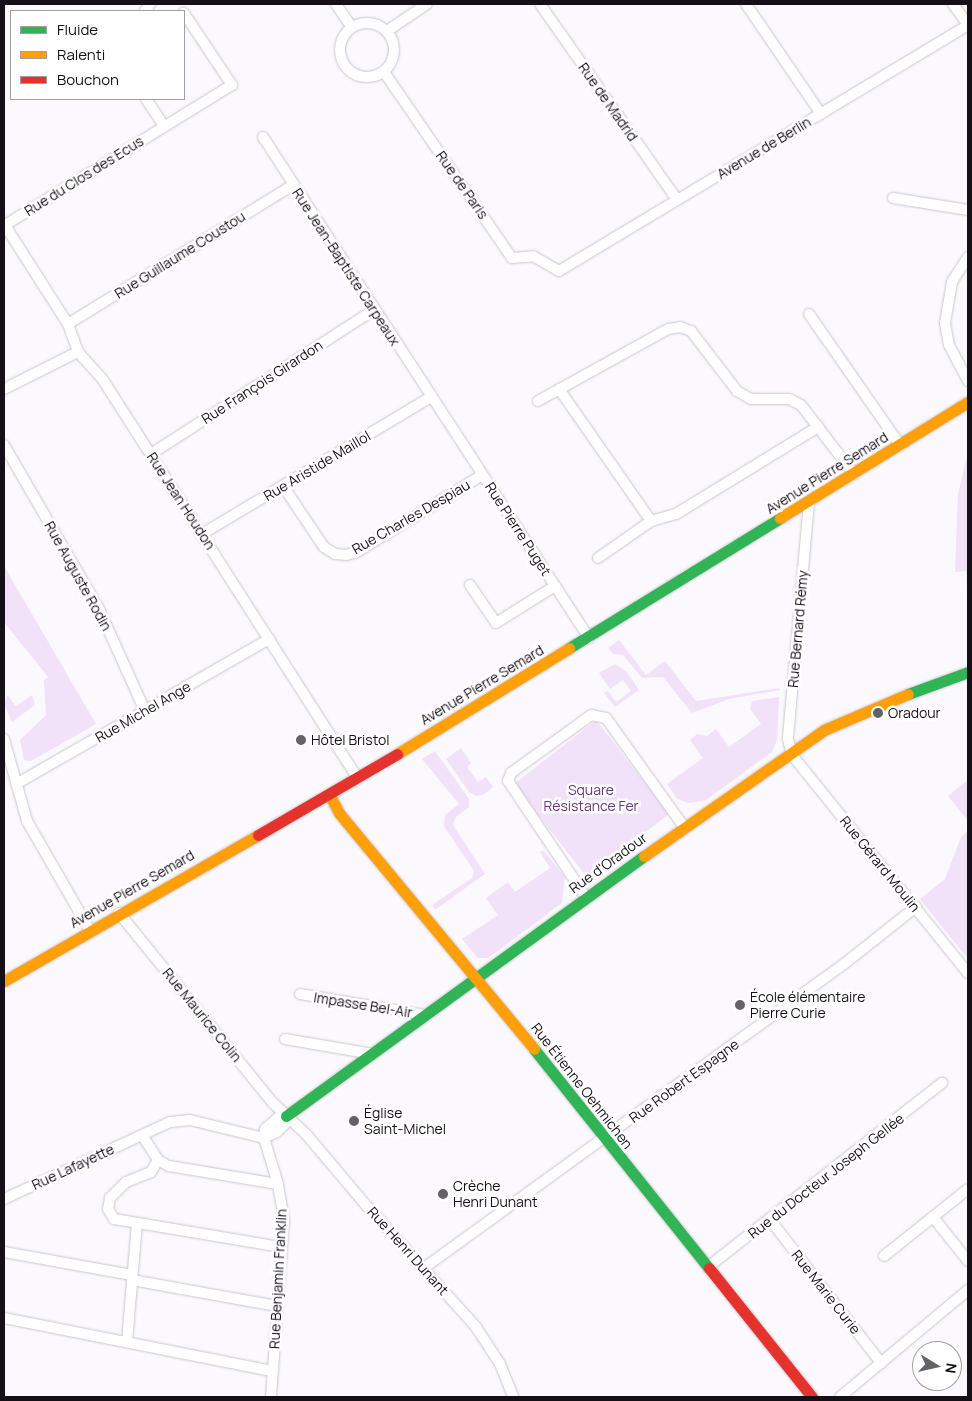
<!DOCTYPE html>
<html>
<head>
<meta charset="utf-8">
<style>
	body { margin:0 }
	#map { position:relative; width:972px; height:1401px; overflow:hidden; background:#fbf9fd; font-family:Manrope,sans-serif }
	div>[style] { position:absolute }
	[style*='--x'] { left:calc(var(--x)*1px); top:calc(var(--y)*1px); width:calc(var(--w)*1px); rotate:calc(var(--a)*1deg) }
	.green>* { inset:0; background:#f2e2f9; transform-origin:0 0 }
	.roads { filter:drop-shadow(0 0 1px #cac6cd) drop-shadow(0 0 1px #cac6cd) }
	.street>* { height:10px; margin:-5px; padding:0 5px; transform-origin:5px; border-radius:5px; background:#fefeff }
	.street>.ring { margin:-5px; padding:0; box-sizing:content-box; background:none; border:10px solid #fefeff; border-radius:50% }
	.fast>* { height:11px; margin:-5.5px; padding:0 5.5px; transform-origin:5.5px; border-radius:5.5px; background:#30b455 }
	.slow>* { height:11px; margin:-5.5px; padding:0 5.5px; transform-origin:5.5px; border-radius:5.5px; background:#ff9f0a }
	.jam>* { height:11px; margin:-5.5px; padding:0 5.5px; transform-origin:5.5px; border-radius:5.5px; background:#e5322d }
	.dots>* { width:14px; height:14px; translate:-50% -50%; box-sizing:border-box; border:2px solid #fff; border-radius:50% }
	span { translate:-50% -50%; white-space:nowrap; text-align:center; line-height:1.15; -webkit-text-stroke:5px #fff; paint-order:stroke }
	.street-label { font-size:14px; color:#150f18 }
	.poi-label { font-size:14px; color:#150f18 }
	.left { translate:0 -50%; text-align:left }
	.park-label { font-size:14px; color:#673778 }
	.frame { position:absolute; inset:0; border:5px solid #150f18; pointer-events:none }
	.legend { position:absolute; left:10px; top:10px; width:175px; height:90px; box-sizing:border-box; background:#fff; border:1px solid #a19fa3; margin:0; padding:6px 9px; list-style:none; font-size:15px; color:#150f18 }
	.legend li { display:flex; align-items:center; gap:10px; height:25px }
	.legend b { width:25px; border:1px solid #a19fa3 }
	.north { position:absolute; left:912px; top:1341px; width:50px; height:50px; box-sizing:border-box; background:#fff; border:1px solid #a19fa3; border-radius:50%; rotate:99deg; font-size:14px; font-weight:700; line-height:20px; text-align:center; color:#150f18 }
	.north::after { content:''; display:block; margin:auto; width:18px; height:22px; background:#666168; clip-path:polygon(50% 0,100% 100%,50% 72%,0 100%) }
</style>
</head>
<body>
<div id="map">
	<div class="green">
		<i style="clip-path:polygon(968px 452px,968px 616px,966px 571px,955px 572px,958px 494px)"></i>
		<i style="clip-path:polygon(4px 566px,96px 724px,31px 761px,24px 760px,20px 740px,46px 715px,44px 680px,48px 677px,4px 622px)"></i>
		<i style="clip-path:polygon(619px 640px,646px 675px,665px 661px,696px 701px,779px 688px,780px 690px,729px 699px,692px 713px,663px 677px,642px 678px,623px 655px,613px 654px,608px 648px)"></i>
		<i style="clip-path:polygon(615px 664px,627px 672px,639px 690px,615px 707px,604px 693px,608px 691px,616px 702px,631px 691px,623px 680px,610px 689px,599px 673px)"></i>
		<i style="clip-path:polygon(7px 695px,16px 706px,32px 695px,35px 705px,12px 722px,4px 704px)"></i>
		<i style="clip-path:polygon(779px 697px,777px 740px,772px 752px,706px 800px,689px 803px,677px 799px,667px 784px,703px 758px,690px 740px,697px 734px,707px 736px,716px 729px,729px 747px,761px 724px,750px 709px,752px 701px)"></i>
		<i style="left:596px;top:720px;width:119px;height:104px;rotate:52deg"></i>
		<i style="clip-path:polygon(461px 748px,471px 763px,467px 767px,478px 782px,486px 777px,493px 787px,483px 795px,476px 796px,469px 792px,446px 759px)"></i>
		<i style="clip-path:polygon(435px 751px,469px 799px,469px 807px,456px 817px,453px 825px,485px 874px,435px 910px,432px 905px,472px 878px,474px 871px,444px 826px,445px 815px,459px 804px,422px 759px)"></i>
		<i style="clip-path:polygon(968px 780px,968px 821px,948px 796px)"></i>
		<i style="clip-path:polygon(968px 830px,968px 959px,920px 899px,945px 879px,961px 837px)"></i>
		<i style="clip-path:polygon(543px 850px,565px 877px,562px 903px,488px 958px,478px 958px,462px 939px,498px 915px,486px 898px,508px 882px,515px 892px,550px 868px,540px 852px)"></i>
	</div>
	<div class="roads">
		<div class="street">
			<i style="--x:336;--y:4;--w:27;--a:56"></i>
			<i style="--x:540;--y:4;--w:239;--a:55"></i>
			<i style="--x:746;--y:4;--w:133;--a:55.7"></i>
			<i style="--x:953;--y:4;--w:26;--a:54"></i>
			<i style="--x:145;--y:11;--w:9;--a:-54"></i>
			<i class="ring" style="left:340px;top:23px;width:44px;height:44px"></i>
			<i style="--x:387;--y:31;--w:48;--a:-34"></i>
			<i style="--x:384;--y:72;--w:226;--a:55.5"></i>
			<i style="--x:512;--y:258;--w:21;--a:-5"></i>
			<i style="--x:533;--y:256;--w:30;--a:30"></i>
			<i style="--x:559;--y:271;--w:477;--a:-31"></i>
			<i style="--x:146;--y:99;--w:32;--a:56"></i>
			<i style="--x:263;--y:137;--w:598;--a:56.95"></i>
			<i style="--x:893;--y:198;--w:76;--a:9.1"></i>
			<i style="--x:4;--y:224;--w:119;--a:57.4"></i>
			<i style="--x:68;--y:324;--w:30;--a:70"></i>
			<i style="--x:78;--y:352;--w:38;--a:48"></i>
			<i style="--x:103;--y:380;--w:473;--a:57.4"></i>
			<i style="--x:5;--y:225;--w:267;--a:-31.7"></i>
			<i style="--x:232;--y:85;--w:87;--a:-123.7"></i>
			<i style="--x:968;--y:257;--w:30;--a:123"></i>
			<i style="--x:952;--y:282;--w:42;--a:99.7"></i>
			<i style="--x:945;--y:323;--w:22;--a:80"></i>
			<i style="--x:949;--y:345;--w:41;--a:62.2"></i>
			<i style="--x:809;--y:314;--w:160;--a:55.2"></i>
			<i style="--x:68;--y:324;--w:264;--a:-31.7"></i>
			<i style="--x:4;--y:389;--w:83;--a:-26.6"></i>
			<i style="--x:559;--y:389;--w:161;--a:55.1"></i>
			<i style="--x:538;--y:401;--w:149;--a:-29"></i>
			<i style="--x:668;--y:329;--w:12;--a:-9"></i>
			<i style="--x:680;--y:327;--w:12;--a:20"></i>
			<i style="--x:691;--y:331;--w:76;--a:52.5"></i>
			<i style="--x:737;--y:391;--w:16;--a:30"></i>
			<i style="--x:751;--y:399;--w:38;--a:0"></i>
			<i style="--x:789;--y:399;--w:13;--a:27"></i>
			<i style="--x:801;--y:405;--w:87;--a:52.5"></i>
			<i style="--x:4;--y:445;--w:190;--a:59.9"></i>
			<i style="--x:99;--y:609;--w:112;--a:65.7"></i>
			<i style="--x:151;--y:454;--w:265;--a:-32.9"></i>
			<i style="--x:283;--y:486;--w:73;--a:56.1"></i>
			<i style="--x:324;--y:547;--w:13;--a:32"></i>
			<i style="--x:335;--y:554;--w:11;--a:5"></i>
			<i style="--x:346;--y:555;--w:11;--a:-15"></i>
			<i style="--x:357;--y:552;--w:147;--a:-31.6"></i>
			<i style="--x:809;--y:502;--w:238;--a:95.1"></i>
			<i style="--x:788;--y:739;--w:16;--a:76"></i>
			<i style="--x:792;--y:755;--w:280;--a:51.1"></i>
			<i style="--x:202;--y:534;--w:267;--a:-30.9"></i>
			<i style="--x:598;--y:558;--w:65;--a:-34.9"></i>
			<i style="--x:651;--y:521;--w:26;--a:-16"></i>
			<i style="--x:676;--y:514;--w:167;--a:-31.5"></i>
			<i style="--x:470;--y:585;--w:46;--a:55.6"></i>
			<i style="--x:496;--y:623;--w:70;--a:-32.1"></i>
			<i style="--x:4;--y:739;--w:85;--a:74.3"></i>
			<i style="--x:27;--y:821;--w:125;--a:60.1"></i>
			<i style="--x:16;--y:784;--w:292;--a:-29.8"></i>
			<i style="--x:586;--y:897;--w:140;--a:-123.9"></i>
			<i style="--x:508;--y:781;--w:9;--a:-69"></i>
			<i style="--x:511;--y:773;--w:99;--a:-35.9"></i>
			<i style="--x:591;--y:715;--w:15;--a:11"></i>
			<i style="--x:606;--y:718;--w:134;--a:54.4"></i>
			<i style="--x:119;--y:913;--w:245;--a:51"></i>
			<i style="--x:273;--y:1103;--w:45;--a:43.2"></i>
			<i style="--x:306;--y:1134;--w:92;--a:49.9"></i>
			<i style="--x:365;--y:1204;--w:166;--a:47.9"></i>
			<i style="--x:476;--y:1327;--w:44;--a:57"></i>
			<i style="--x:500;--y:1364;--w:35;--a:68"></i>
			<i style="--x:300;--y:994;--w:128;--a:9.5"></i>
			<i style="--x:285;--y:1039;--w:89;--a:9.7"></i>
			<i style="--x:142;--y:1135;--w:30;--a:57"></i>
			<i style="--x:158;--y:1160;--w:13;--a:29"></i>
			<i style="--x:169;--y:1166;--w:110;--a:9.4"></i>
			<i style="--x:158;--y:1160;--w:14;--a:120"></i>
			<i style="--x:151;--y:1172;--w:27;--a:158"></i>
			<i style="--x:126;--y:1182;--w:23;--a:135"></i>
			<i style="--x:110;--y:1198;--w:11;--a:100"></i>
			<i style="--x:108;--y:1209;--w:12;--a:59"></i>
			<i style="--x:114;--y:1219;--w:170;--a:9.5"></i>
			<i style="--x:4;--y:1199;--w:183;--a:-24.9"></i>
			<i style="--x:170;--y:1122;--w:20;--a:-6"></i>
			<i style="--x:190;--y:1120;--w:76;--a:13.7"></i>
			<i style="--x:264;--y:1138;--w:14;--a:-25"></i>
			<i style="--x:277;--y:1132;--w:11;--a:-45"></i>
			<i style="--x:285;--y:1124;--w:8;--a:-83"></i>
			<i style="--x:933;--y:1217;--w:56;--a:51.5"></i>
			<i style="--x:771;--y:1221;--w:180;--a:52.2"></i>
			<i style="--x:4;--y:1252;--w:130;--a:10.2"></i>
			<i style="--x:884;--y:1256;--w:107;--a:-38.6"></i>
			<i style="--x:708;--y:1267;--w:298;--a:-38.2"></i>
			<i style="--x:424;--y:1268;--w:518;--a:-35.9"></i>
			<i style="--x:844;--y:964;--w:92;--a:-38.4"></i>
			<i style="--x:132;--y:1280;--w:147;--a:10.2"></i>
			<i style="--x:4;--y:1318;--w:273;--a:11.2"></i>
			<i style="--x:127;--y:1342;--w:119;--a:-85.2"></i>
			<i style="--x:271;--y:1397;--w:178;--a:-85.8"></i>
			<i style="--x:284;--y:1219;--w:36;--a:-100"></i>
			<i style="--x:278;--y:1184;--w:48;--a:-106.9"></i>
			<i style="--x:264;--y:1138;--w:9;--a:-84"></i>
			<i style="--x:265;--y:1129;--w:18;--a:-41"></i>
			<i style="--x:279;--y:1117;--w:7;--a:-8"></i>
			<i style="--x:840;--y:1397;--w:167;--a:-39.9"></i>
		</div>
		<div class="fast">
			<i style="--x:569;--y:648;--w:248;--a:-31.6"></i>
			<i style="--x:908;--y:694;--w:64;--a:-20.1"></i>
			<i style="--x:534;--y:1049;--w:280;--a:51.4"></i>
			<i style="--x:286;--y:1116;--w:442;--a:-36"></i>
		</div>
		<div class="slow">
			<i style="--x:780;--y:518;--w:221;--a:-31.7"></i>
			<i style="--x:397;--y:754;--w:202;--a:-31.6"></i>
			<i style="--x:329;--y:794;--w:21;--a:62"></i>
			<i style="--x:339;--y:813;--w:306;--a:50.4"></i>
			<i style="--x:644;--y:856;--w:220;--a:-35"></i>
			<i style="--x:824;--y:730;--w:91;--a:-23.2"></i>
			<i style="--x:4;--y:981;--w:293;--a:-29.9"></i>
		</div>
		<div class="jam">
			<i style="--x:258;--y:835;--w:161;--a:-30.2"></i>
			<i style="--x:709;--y:1268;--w:165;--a:51.4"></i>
		</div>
	</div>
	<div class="dots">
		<i style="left:878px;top:713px;background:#666168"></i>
		<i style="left:301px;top:740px;background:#666168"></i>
		<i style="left:740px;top:1005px;background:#666168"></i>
		<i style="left:354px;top:1121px;background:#666168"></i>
		<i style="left:443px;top:1194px;background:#666168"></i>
	</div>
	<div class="street-label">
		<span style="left:608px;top:102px;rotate:55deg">Rue de Madrid</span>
		<span style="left:764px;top:148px;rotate:-31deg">Avenue de Berlin</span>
		<span style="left:84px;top:176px;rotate:-32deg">Rue du Clos des Ecus</span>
		<span style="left:462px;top:185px;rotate:55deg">Rue de Paris</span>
		<span style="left:180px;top:255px;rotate:-32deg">Rue Guillaume Coustou</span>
		<span style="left:346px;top:267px;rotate:57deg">Rue Jean-Baptiste Carpeaux</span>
		<span style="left:262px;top:382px;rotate:-33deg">Rue François Girardon</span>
		<span style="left:317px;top:466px;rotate:-31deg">Rue Aristide Maillol</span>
		<span style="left:827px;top:473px;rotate:-32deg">Avenue Pierre Semard</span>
		<span style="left:181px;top:501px;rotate:57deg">Rue Jean Houdon</span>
		<span style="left:411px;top:517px;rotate:-30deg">Rue Charles Despiau</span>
		<span style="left:518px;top:529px;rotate:57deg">Rue Pierre Puget</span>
		<span style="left:78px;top:576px;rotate:61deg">Rue Auguste Rodin</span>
		<span style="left:798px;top:629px;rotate:-85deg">Rue Bernard Rémy</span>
		<span style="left:482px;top:685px;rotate:-31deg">Avenue Pierre Semard</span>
		<span style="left:143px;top:712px;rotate:-30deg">Rue Michel Ange</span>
		<span style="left:608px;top:863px;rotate:-36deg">Rue d'Oradour</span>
		<span style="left:880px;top:864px;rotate:51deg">Rue Gérard Moulin</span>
		<span style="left:132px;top:889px;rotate:-30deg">Avenue Pierre Semard</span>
		<span style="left:363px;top:1005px;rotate:9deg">Impasse Bel-Air</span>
		<span style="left:202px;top:1015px;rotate:51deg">Rue Maurice Colin</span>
		<span style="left:684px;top:1081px;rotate:-36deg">Rue Robert Espagne</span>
		<span style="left:582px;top:1086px;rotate:52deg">Rue Étienne Oehmichen</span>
		<span style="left:73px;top:1167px;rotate:-25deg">Rue Lafayette</span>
		<span style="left:826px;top:1176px;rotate:-38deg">Rue du Docteur Joseph Gellée</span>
		<span style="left:408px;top:1251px;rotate:48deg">Rue Henri Dunant</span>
		<span style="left:278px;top:1279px;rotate:-87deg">Rue Benjamin Franklin</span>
		<span style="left:826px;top:1292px;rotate:52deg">Rue Marie Curie</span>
	</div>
	<div class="poi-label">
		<span class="left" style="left:888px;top:713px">Oradour</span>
		<span class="left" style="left:311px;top:740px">Hôtel Bristol</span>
		<span class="left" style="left:750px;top:1005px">École élémentaire<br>Pierre Curie</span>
		<span class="left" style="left:364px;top:1121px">Église<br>Saint-Michel</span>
		<span class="left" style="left:453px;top:1194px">Crèche<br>Henri Dunant</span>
	</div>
	<div class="park-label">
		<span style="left:591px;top:798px">Square<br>Résistance Fer</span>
	</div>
	<div class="frame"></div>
	<ul class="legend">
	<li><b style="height:6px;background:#30b455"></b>Fluide</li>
	<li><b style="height:6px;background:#ff9f0a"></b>Ralenti</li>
	<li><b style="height:6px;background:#e5322d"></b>Bouchon</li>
	</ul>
	<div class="north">N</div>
</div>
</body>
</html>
